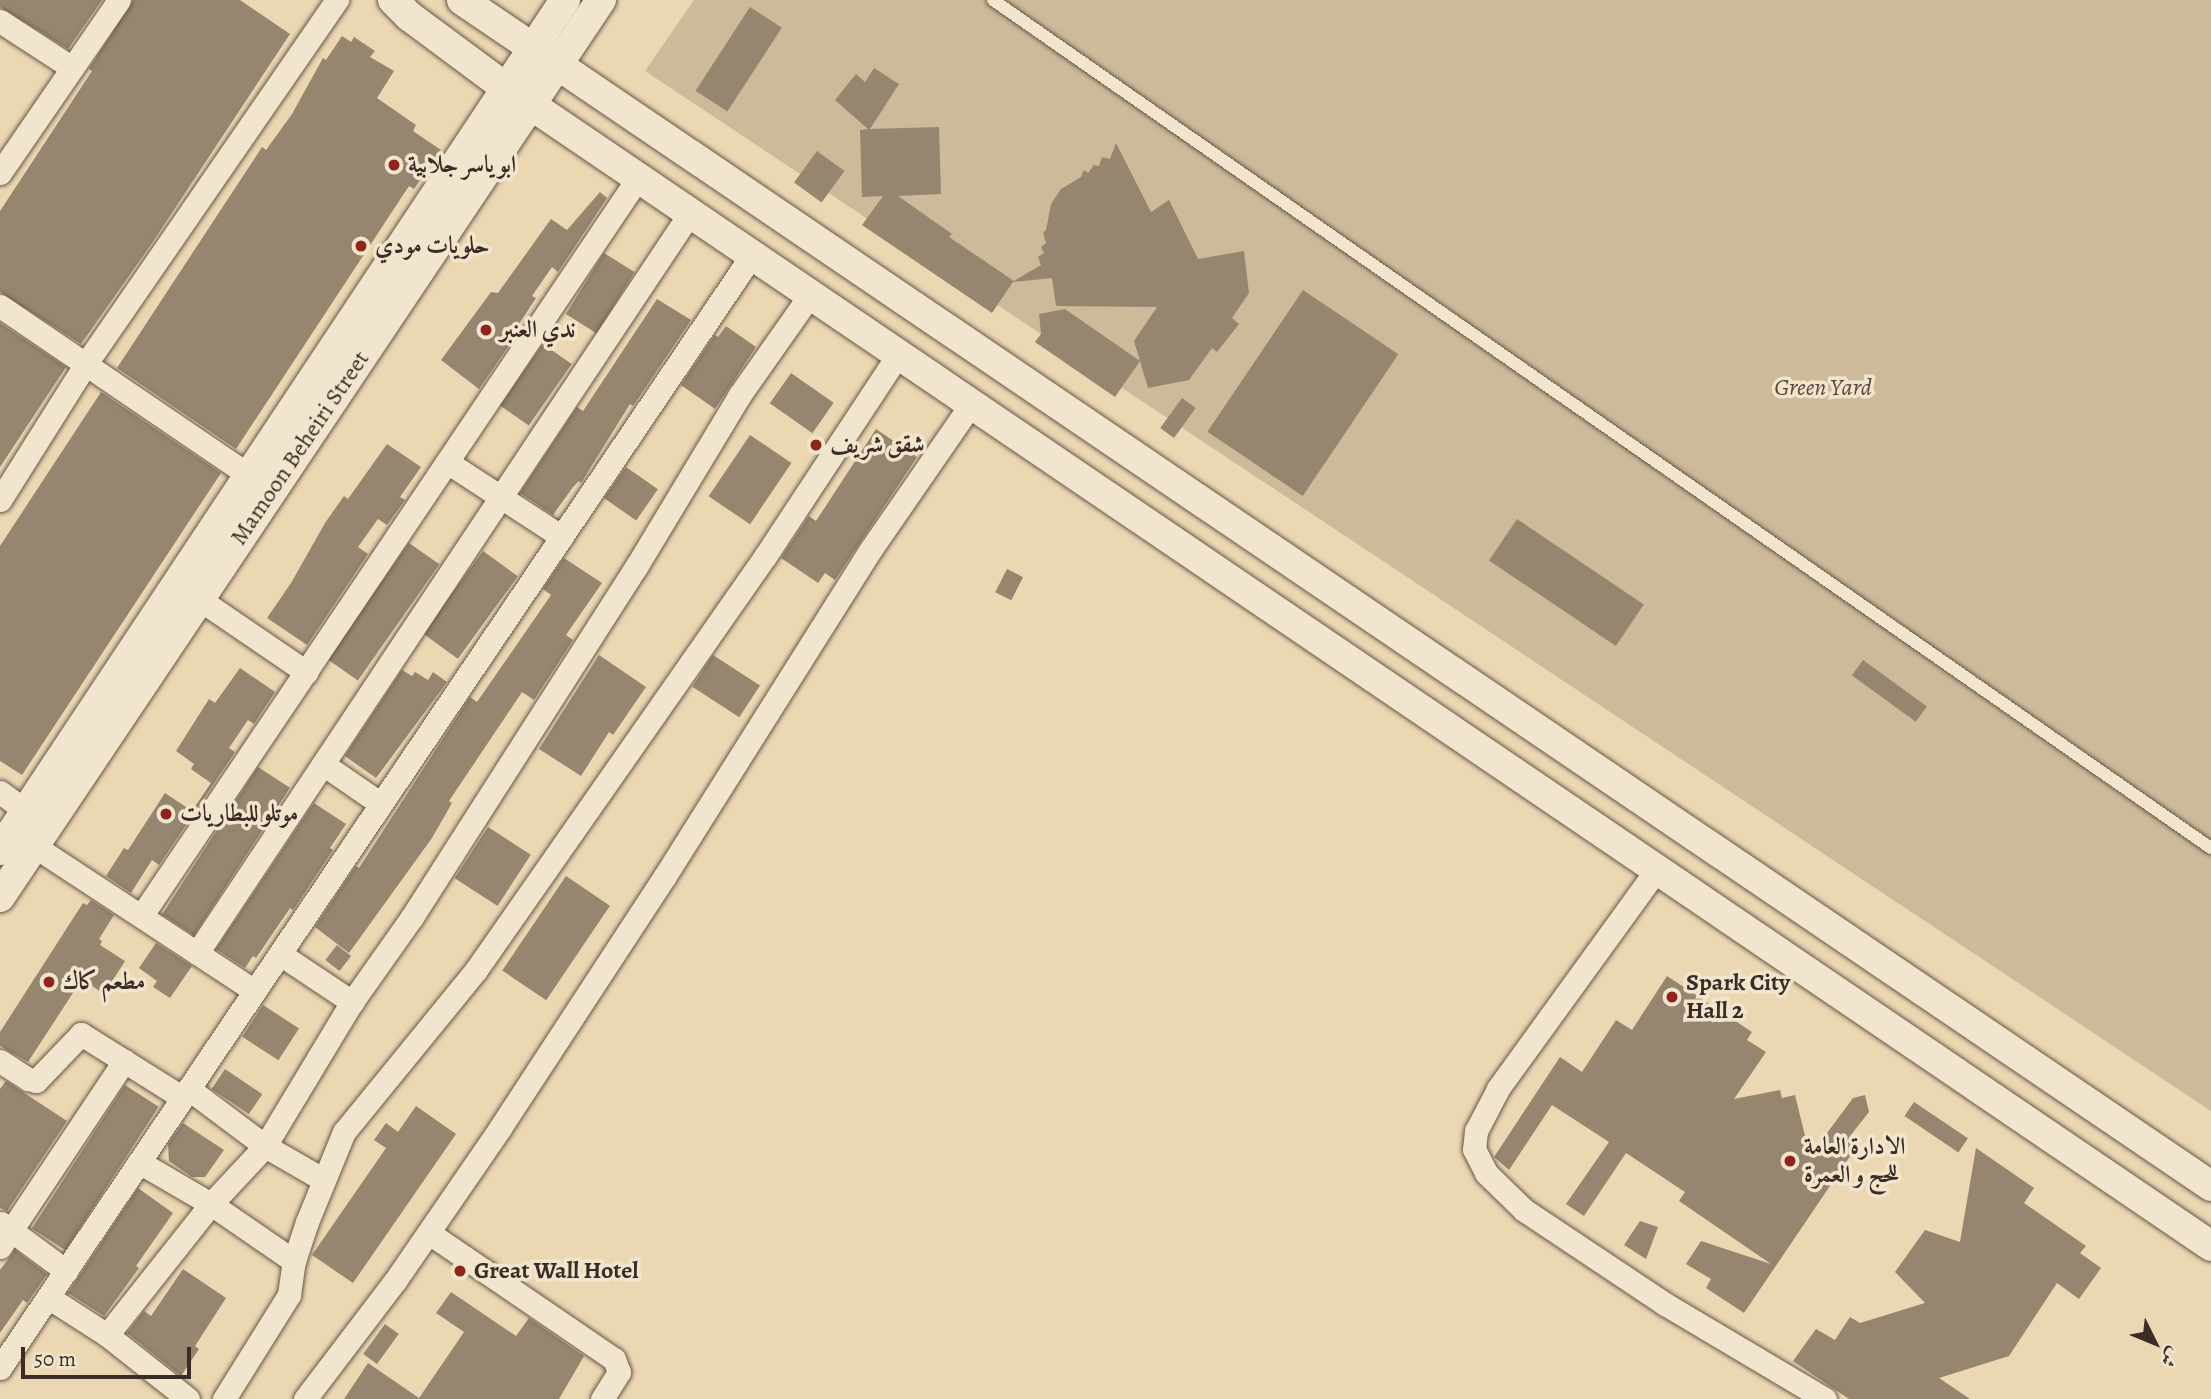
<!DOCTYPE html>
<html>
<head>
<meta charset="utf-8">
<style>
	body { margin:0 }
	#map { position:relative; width:2211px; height:1399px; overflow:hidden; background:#ebd7b2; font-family:Alegreya,Amiri,serif }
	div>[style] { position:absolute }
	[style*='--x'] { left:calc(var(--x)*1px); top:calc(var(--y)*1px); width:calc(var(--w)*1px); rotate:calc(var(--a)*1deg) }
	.green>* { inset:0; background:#cdba9a }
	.building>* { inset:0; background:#96856f; transform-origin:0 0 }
	.roads { filter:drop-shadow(0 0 2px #66574a) drop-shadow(0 0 2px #66574a) }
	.service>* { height:12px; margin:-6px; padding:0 6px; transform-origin:6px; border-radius:6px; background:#f2e5cd }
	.minor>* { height:23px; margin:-11.5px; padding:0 11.5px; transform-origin:11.5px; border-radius:11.5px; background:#f2e5cd }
	.tertiary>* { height:30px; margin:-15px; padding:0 15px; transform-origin:15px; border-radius:15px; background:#f2e5cd }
	.dots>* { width:19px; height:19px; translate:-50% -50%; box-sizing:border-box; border:4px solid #f2e5cd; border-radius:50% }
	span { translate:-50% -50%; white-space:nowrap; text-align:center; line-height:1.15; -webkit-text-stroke:7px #f2e5cd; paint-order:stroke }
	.poi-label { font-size:24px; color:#3a2c27; font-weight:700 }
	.left { translate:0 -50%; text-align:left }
	.park-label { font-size:24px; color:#57483e; font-style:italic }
	.street-label { font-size:24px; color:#3a2c27 }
	.north { position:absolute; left:2120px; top:1308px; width:70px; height:70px; -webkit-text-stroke:5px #f2e5cd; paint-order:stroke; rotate:133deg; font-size:19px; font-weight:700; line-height:28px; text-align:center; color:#3a2c27 }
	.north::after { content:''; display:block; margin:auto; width:24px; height:32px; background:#3a2c27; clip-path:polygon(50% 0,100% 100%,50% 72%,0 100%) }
	.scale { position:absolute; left:21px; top:1347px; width:170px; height:32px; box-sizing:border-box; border:4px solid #3a2c27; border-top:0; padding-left:9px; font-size:21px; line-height:24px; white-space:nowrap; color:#3a2c27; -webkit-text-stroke:5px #f2e5cd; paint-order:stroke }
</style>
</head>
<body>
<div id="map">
	<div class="green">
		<i style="clip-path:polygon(694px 0,2211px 0,2211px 1111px,645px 71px)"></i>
	</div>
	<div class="building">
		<i style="clip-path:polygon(0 0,102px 0,68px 49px,0 7px)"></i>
		<i style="clip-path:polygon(133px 0,240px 0,290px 34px,152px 243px,81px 344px,0 292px,0 211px,92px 71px,89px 69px)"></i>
		<i style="left:750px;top:7px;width:38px;height:100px;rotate:33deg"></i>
		<i style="clip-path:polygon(342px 36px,351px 42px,354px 37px,375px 51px,370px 57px,394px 71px,377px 98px,416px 125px,413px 131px,441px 150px,414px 189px,409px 186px,236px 449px,117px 368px,262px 147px,266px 150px,292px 114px,323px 58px,326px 60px)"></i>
		<i style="clip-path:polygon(874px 68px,899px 84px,870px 129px,939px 127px,941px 194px,898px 196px,952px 234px,949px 237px,1014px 281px,1041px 265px,1038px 257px,1044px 253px,1041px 247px,1046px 243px,1043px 233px,1046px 230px,1051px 204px,1061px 189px,1081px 177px,1084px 170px,1088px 173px,1094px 165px,1099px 166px,1102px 157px,1110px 159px,1116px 143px,1151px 212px,1169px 200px,1198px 259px,1244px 251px,1249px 293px,1232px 318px,1239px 324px,1217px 352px,1212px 348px,1189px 380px,1148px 388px,1140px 361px,1115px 397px,1035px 342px,1041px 334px,1039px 314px,1065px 309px,1140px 361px,1134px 341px,1157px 307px,1056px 306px,1052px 278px,1013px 282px,992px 313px,862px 225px,883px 196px,862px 197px,860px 130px,868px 129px,835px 100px,856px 74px,865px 82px)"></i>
		<i style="left:817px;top:151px;width:34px;height:39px;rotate:36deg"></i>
		<i style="clip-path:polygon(600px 192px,607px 198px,558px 272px,552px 267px,532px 296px,536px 298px,517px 327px,520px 329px,479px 389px,441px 360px,491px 292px,498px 293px,551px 219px,567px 230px)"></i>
		<i style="left:604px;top:253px;width:36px;height:72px;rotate:32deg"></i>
		<i style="left:1303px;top:290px;width:115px;height:171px;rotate:34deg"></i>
		<i style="clip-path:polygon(657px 299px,691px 320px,633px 406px,630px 404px,581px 483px,579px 481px,573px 487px,553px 515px,520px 493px,577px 407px,583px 411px)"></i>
		<i style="clip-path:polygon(0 323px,66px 367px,0 467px)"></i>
		<i style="clip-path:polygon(726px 326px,756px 347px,715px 409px,681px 385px,715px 335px,718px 337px)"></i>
		<i style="left:543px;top:344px;width:35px;height:75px;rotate:35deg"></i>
		<i style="left:791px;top:373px;width:52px;height:37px;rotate:35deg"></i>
		<i style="clip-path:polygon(101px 392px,221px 473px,22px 775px,0 761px,0 546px)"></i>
		<i style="left:1182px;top:398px;width:17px;height:37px;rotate:36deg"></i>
		<i style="clip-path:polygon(876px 429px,917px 457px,835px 580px,825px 573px,818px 583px,781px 558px,809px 516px,816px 521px)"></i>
		<i style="left:750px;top:435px;width:50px;height:74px;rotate:34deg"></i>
		<i style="clip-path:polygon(387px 444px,421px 467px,400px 497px,405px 500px,387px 525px,378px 519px,358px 547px,368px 554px,307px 645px,267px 618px,291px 583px,325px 523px,344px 496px,348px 499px)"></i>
		<i style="left:626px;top:467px;width:39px;height:38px;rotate:35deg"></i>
		<i style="left:1517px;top:519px;width:153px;height:50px;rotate:34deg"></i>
		<i style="left:409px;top:543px;width:37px;height:142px;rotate:35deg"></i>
		<i style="left:483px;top:551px;width:43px;height:102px;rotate:36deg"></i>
		<i style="clip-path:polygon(564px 558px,602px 583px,566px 635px,573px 640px,534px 700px,522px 692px,449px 801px,452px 803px,432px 838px,349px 953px,315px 927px,356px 866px,359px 868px,470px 697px,477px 702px,551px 595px,543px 589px)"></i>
		<i style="left:1007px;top:569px;width:18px;height:26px;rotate:27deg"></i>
		<i style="clip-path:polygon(599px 655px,646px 687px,613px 735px,609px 732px,581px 776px,539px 749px)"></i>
		<i style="left:713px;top:655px;width:56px;height:38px;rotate:33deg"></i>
		<i style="left:1863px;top:660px;width:79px;height:19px;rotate:36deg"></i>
		<i style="clip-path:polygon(240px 668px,275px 692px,254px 724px,248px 720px,229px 748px,235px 752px,159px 865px,152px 860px,131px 893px,106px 876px,124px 848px,128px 850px,165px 793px,192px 811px,211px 783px,191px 769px,194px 764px,176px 751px,209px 699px,215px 703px)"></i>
		<i style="clip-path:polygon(402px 670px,412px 676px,415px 672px,428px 680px,433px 672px,447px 682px,376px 778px,345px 756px)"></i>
		<i style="left:258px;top:767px;width:38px;height:176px;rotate:33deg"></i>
		<i style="clip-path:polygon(314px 803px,346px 824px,330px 848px,333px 850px,293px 910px,290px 908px,256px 958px,253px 956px,245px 968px,216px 949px)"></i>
		<i style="left:488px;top:827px;width:51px;height:61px;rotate:33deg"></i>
		<i style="left:566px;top:876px;width:53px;height:114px;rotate:34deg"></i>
		<i style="clip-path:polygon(91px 900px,114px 915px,99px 939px,102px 941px,100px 945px,125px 961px,104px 994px,82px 979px,28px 1062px,0 1046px,0 1032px,83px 903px,87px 905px)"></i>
		<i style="clip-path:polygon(156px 943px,192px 966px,170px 998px,153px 987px,157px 981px,139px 968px)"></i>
		<i style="left:337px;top:945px;width:18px;height:19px;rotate:38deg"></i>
		<i style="clip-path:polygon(1667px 976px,1752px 1032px,1747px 1040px,1766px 1052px,1734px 1099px,1780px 1090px,1782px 1098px,1795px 1095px,1810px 1156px,1853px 1098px,1865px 1095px,1869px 1112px,1850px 1136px,1859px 1143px,1744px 1313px,1706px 1288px,1711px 1279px,1686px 1264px,1701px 1241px,1771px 1264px,1679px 1201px,1685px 1192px,1626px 1153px,1584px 1216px,1566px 1204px,1609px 1142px,1552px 1105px,1509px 1170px,1494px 1157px,1560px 1057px,1582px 1072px,1616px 1020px,1632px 1030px)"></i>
		<i style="left:263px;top:1005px;width:43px;height:38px;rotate:33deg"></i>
		<i style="left:225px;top:1069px;width:45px;height:24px;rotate:34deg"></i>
		<i style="clip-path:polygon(6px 1081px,67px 1121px,7px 1211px,0 1208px,0 1089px)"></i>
		<i style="left:125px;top:1085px;width:40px;height:171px;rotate:33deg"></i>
		<i style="left:1914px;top:1102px;width:65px;height:17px;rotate:34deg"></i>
		<i style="clip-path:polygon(416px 1106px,456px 1134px,353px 1283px,312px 1255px,386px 1148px,374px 1140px,386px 1123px,398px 1132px)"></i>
		<i style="clip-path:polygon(183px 1123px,224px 1150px,205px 1177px,192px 1177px,169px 1161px,168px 1144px)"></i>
		<i style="clip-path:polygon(1976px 1148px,2034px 1188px,2024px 1203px,2086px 1246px,2080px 1253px,2101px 1268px,2079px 1299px,2057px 1283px,2009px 1356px,1939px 1378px,1970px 1399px,1849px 1399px,1793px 1361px,1816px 1329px,1835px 1340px,1850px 1317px,1860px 1323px,1925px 1303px,1895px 1272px,1925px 1230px,1960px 1242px)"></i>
		<i style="clip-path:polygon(138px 1188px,173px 1213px,136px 1266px,139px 1268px,104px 1316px,68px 1293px)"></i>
		<i style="clip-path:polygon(1640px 1221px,1658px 1227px,1646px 1259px,1624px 1245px)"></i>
		<i style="clip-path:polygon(15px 1250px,47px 1274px,27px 1303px,23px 1300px,0 1333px,0 1270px)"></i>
		<i style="clip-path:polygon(183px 1269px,226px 1298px,195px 1346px,199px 1349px,181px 1376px,127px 1333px,144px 1311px,151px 1316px)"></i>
		<i style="clip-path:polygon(451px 1292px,516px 1336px,529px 1318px,584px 1356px,559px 1399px,344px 1399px,368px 1363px,419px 1398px,464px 1332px,436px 1313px)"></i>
		<i style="left:385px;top:1324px;width:17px;height:37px;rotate:36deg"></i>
	</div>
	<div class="roads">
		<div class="service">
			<i style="--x:993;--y:0;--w:1484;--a:34.85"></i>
		</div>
		<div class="minor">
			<i style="--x:0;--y:21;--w:86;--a:33.1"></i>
			<i style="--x:0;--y:173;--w:210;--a:-55.5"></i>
			<i style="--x:0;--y:306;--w:301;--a:34.2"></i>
			<i style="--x:447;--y:462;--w:137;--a:33.1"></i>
			<i style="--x:0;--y:500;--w:160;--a:-57.8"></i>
			<i style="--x:85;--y:365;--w:444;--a:-55.4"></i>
			<i style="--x:199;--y:599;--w:130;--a:34.3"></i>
			<i style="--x:323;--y:764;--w:70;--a:34.6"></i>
			<i style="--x:0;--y:792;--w:32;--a:36"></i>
			<i style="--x:34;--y:846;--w:264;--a:33.3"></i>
			<i style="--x:1657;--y:869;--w:271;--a:125.9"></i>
			<i style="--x:1498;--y:1089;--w:47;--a:117.6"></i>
			<i style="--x:1476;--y:1131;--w:18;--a:96"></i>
			<i style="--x:1474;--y:1149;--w:27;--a:63"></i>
			<i style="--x:1486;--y:1173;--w:53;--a:44.2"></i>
			<i style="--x:1524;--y:1210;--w:169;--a:33.7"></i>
			<i style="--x:1665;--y:1304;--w:186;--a:30.7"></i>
			<i style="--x:142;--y:915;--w:888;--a:-56.06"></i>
			<i style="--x:197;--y:953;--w:889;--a:-56.33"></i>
			<i style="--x:280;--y:954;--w:87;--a:33.7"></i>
			<i style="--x:0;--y:1061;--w:33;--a:33"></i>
			<i style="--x:28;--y:1079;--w:8;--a:14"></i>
			<i style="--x:36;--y:1081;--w:65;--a:-46.2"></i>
			<i style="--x:81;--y:1034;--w:120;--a:32.1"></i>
			<i style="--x:189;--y:1089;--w:95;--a:36.9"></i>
			<i style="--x:265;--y:1146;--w:68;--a:30"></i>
			<i style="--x:139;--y:1162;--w:83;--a:30.3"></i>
			<i style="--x:211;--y:1204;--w:101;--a:34.5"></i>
			<i style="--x:1;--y:1223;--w:81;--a:36.4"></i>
			<i style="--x:429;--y:1233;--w:224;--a:34.3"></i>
			<i style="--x:614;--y:1359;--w:14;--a:69"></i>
			<i style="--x:619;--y:1372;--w:32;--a:122"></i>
			<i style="--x:0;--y:1247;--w:224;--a:-56.3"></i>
			<i style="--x:48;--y:1297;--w:70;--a:32.8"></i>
			<i style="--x:107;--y:1335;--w:103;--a:38.3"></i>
			<i style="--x:107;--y:1335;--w:167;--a:-51.6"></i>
			<i style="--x:211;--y:1204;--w:79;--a:-47"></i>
			<i style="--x:265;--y:1146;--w:168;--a:-58.9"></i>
			<i style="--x:352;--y:1002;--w:104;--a:-54.8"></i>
			<i style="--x:412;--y:917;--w:416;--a:-57.4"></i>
			<i style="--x:636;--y:567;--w:200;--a:-58.9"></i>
			<i style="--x:739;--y:396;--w:123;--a:-54.9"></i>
			<i style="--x:0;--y:1368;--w:1343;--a:-55.96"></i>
			<i style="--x:224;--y:1399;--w:123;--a:-58"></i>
			<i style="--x:289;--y:1295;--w:34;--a:-82"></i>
			<i style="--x:294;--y:1261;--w:41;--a:-71.6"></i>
			<i style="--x:307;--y:1222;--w:97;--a:-67.7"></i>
			<i style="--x:344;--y:1132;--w:209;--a:-50.8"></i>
			<i style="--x:476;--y:970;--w:506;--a:-55.05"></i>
			<i style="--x:766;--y:555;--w:240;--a:-56.6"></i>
			<i style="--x:305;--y:1399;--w:148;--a:-52.7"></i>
			<i style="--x:395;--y:1281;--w:186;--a:-55.5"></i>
			<i style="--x:500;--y:1128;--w:301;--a:-56.8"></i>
			<i style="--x:665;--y:876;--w:386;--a:-57.8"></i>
			<i style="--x:871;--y:549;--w:176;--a:-55.4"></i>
		</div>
		<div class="tertiary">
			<i style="--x:393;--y:0;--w:23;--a:45"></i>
			<i style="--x:409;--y:16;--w:121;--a:36.6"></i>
			<i style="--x:506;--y:88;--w:2061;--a:34.18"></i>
			<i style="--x:462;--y:0;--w:2113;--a:34.14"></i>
			<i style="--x:0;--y:850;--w:1021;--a:-56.39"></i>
			<i style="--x:0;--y:897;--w:1080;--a:-56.18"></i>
		</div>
	</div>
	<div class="dots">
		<i style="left:394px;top:165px;background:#8f2418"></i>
		<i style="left:361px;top:246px;background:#8f2418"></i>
		<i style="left:486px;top:330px;background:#8f2418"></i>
		<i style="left:816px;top:445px;background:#8f2418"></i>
		<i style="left:166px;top:814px;background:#8f2418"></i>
		<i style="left:49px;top:982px;background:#8f2418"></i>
		<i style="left:1672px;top:997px;background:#8f2418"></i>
		<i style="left:1790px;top:1161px;background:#8f2418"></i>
		<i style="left:460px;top:1271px;background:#8f2418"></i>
	</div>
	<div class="poi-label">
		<span class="left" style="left:408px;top:165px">ابو ياسر جلابية</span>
		<span class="left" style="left:375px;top:246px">حلويات مودي</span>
		<span class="left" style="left:500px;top:330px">ندي العنبر</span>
		<span class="left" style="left:830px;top:445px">شقق شريف</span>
		<span class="left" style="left:180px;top:814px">موتلو للبطاريات</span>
		<span class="left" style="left:63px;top:982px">مطعم كاك</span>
		<span class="left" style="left:1686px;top:997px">Spark City<br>Hall 2</span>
		<span class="left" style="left:1804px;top:1161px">الادارة العامة<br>للحج و العمرة</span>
		<span class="left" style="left:474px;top:1271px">Great Wall Hotel</span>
	</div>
	<div class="park-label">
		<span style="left:1823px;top:388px">Green Yard</span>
	</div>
	<div class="street-label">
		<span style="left:300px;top:448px;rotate:-56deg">Mamoon Beheiri Street</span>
	</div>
	<div class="north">ش</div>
	<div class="scale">50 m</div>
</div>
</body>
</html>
